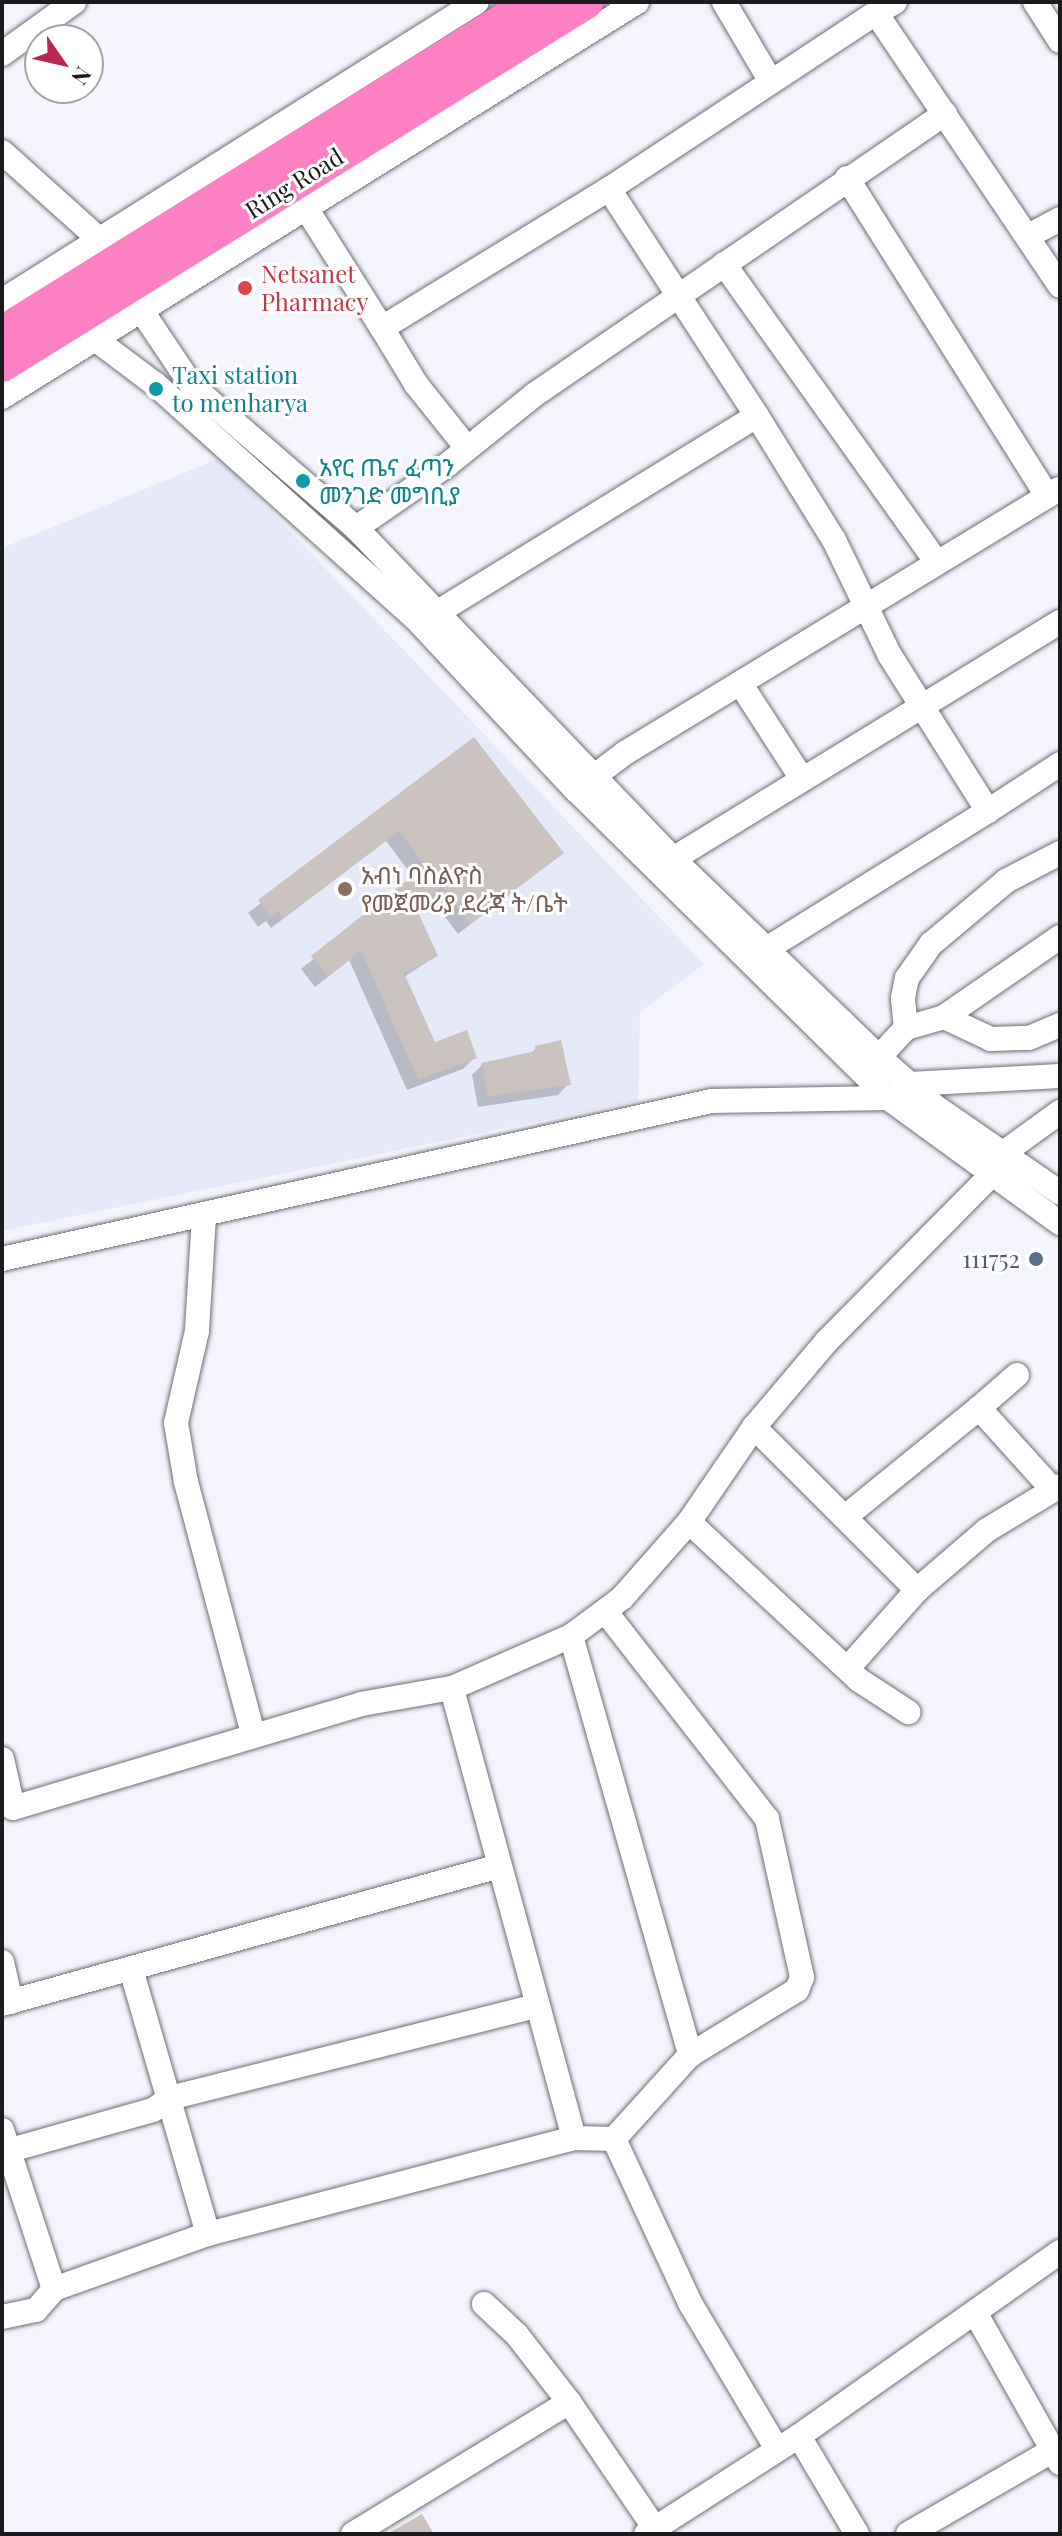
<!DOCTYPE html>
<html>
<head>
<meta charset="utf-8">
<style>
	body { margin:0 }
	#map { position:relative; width:1062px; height:2536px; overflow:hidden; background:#f4f5fc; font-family:"Playfair Display","Noto Sans Ethiopic",serif }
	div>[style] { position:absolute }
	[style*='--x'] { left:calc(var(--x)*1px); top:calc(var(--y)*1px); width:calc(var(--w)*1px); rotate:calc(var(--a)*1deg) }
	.built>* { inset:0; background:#e6e9f7 }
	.shadow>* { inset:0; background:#0003 }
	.building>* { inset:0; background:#c9c2be }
	.roads { filter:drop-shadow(0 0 2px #6d6e74) drop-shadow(0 0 2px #6d6e74) }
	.minor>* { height:24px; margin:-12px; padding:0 12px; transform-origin:12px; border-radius:12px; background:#fff }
	.highway>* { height:34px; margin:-17px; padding:0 17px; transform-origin:17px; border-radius:17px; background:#fd81c2 }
	.dots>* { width:22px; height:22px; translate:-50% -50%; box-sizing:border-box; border:4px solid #fff; border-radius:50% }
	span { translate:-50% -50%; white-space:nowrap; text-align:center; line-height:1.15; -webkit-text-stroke:6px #fff; paint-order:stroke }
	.street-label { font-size:24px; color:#1a1b1d }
	.health-label { font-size:24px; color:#be3a42 }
	.left { translate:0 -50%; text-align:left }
	.culture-label { font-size:24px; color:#0d838f }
	.education-label { font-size:24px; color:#785e54 }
	.service-label { font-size:24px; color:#4e5e75 }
	.right { translate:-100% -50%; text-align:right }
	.frame { position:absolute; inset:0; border:4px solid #1a1b1d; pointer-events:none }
	.north { position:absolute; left:24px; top:24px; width:80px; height:80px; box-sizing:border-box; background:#fff; border:2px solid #a3a4a5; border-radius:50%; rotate:124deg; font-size:22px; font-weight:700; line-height:32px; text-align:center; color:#1a1b1d }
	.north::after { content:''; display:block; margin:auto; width:28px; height:36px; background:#b82852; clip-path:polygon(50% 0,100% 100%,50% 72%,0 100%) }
</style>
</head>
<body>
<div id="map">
	<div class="built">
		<i style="clip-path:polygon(220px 458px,704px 964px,640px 1012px,638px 1101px,2px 1231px,2px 548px)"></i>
	</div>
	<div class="shadow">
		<i style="clip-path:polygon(473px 740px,562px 853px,458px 934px,430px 897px,414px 909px,436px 956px,404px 977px,434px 1044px,475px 1057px,463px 1069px,407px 1090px,349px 960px,315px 987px,301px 969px,414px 878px,386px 841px,271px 928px,266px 921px,258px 927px,248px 913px)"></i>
		<i style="clip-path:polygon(536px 1048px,568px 1084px,558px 1095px,478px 1107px,472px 1075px,482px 1065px,529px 1055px)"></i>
	</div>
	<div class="building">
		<i style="clip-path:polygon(474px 737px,564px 853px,470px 924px,442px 887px,416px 908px,438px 956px,404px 973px,435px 1042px,467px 1030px,477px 1058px,418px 1080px,361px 951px,328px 977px,311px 956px,425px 866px,399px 831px,283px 918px,278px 911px,270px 917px,258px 900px)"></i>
		<i style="clip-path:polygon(561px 1040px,571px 1085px,488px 1097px,481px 1063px,536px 1051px,535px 1046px)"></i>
		<i style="clip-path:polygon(422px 2514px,434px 2534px,387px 2534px)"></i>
	</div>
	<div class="roads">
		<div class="minor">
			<i style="--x:724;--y:2;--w:91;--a:59.5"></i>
			<i style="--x:895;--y:2;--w:22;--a:150"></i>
			<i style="--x:876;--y:13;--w:329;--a:56"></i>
			<i style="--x:1035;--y:2;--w:46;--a:57.3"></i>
			<i style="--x:2;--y:54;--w:89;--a:-35.8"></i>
			<i style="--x:2;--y:152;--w:130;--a:41.9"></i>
			<i style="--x:847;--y:178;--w:376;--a:57.8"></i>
			<i style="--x:1047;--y:496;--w:14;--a:-30"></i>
			<i style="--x:609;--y:189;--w:271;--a:56.9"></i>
			<i style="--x:306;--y:208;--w:142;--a:57.7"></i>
			<i style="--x:1030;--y:235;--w:34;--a:-28"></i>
			<i style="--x:724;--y:264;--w:367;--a:54.5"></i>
			<i style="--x:2;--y:301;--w:561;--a:-32.19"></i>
			<i style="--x:141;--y:310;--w:92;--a:56.1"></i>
			<i style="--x:192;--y:386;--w:217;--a:40.9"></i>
			<i style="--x:356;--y:528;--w:458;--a:46.2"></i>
			<i style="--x:673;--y:859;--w:286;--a:43.9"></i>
			<i style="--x:879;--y:1057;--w:72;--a:41.6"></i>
			<i style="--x:933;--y:1105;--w:155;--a:34.7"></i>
			<i style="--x:95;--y:339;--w:75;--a:36.9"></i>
			<i style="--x:155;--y:384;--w:357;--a:42"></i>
			<i style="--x:420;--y:623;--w:229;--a:47"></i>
			<i style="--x:576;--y:790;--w:438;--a:44.6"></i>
			<i style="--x:888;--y:1098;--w:213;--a:36"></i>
			<i style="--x:2;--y:397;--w:748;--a:-31.88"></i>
			<i style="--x:467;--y:448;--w:82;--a:-128.6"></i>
			<i style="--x:416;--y:384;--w:66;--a:-121.3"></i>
			<i style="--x:382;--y:328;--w:266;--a:-31.5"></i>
			<i style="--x:609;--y:189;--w:320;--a:-33.4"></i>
			<i style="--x:356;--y:528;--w:111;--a:-34.7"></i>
			<i style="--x:447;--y:465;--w:112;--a:-38.8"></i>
			<i style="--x:534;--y:395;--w:498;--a:-34.4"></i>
			<i style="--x:438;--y:612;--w:374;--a:-31.6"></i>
			<i style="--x:757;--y:416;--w:146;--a:58.2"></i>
			<i style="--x:834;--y:540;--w:127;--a:64.2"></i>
			<i style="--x:889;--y:654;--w:186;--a:57.8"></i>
			<i style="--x:988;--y:811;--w:86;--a:-33.1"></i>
			<i style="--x:740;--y:683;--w:114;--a:57.1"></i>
			<i style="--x:584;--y:784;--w:51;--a:-37.1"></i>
			<i style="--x:625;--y:753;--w:494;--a:-31.3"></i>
			<i style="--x:673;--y:859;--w:454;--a:-31.5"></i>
			<i style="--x:768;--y:948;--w:259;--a:-31.9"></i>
			<i style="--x:944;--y:1017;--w:52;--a:25.1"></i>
			<i style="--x:991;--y:1039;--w:38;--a:-2"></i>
			<i style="--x:1029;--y:1038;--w:34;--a:-23"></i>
			<i style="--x:906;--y:1028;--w:30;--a:-96"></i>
			<i style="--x:903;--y:998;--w:20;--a:-79"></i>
			<i style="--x:907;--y:978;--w:42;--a:-54.8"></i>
			<i style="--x:931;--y:944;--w:98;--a:-40"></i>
			<i style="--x:1006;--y:881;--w:61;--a:-27.4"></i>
			<i style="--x:879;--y:1057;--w:40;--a:-47"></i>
			<i style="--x:906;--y:1028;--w:40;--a:-16"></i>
			<i style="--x:944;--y:1017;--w:141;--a:-34.6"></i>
			<i style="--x:1002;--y:1154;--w:72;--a:-35.9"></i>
			<i style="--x:204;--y:1216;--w:115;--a:93.5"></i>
			<i style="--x:197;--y:1331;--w:94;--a:102.9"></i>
			<i style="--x:176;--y:1423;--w:60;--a:80.4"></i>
			<i style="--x:186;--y:1482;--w:261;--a:75.1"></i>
			<i style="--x:2;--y:1259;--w:726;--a:-12.56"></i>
			<i style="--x:711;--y:1101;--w:177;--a:-1"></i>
			<i style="--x:888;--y:1098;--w:25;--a:-34"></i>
			<i style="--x:909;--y:1084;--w:151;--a:-3"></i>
			<i style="--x:1017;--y:1375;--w:50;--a:139"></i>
			<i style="--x:979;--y:1408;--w:110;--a:47.9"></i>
			<i style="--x:754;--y:1427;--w:231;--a:45"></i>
			<i style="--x:845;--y:1517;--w:173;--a:-39.1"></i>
			<i style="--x:689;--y:1522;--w:232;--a:42.9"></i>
			<i style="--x:859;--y:1680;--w:59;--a:33.1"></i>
			<i style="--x:571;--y:1636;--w:436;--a:74.1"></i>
			<i style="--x:848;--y:1668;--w:104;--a:-48.5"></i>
			<i style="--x:917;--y:1590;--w:92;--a:-40.6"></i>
			<i style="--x:987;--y:1530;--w:85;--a:-31.1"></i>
			<i style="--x:2;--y:1759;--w:50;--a:77.3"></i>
			<i style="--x:13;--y:1808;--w:363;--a:-16.6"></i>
			<i style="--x:361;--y:1704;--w:92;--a:-10"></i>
			<i style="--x:2;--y:1962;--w:41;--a:77.3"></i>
			<i style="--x:131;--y:1969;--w:276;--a:73.8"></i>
			<i style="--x:2;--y:2004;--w:513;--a:-15.5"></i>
			<i style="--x:2;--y:2130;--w:167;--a:71.9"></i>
			<i style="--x:574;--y:2138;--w:466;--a:-105.2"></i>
			<i style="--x:452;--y:1688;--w:130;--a:-23.6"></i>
			<i style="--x:571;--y:1636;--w:64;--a:-36.7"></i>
			<i style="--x:622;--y:1598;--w:101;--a:-48.6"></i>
			<i style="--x:689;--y:1522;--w:115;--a:-55.6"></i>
			<i style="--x:754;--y:1427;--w:111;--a:-49.7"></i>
			<i style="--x:826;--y:1342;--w:233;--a:-45.3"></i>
			<i style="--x:614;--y:2139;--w:181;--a:65.1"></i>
			<i style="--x:690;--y:2303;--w:170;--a:59.2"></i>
			<i style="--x:7;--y:2151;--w:152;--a:-15.7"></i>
			<i style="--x:153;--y:2110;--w:21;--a:-35"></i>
			<i style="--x:170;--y:2098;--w:376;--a:-14.1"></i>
			<i style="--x:484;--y:2304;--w:45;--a:43.2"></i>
			<i style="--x:517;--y:2335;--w:85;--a:52.2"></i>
			<i style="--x:569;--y:2402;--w:151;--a:55.8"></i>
			<i style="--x:976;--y:2314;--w:171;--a:60.6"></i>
			<i style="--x:2;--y:2317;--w:35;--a:-12"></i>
			<i style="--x:36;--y:2310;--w:28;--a:-49"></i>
			<i style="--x:54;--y:2289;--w:164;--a:-19.7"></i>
			<i style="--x:208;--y:2234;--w:378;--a:-14.7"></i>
			<i style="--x:574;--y:2138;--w:40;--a:1.4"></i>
			<i style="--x:614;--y:2139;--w:113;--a:-47.9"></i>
			<i style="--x:690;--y:2055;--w:125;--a:-31.3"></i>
			<i style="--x:797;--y:1990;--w:14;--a:-69"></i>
			<i style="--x:802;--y:1977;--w:162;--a:-102.5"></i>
			<i style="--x:767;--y:1819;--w:262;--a:-127.9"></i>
			<i style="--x:799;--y:2436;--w:114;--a:59.4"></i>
			<i style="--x:353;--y:2534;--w:253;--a:-31.4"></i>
			<i style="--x:646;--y:2534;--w:182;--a:-32.6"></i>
			<i style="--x:799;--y:2436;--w:319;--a:-35.2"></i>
			<i style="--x:908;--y:2534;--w:166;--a:-30"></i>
		</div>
		<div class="highway">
			<i style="--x:2;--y:333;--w:626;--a:-31.94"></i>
			<i style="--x:2;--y:365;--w:688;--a:-31.86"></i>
		</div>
	</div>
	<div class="dots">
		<i style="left:245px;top:288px;background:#e0444e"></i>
		<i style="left:156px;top:389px;background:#0f9aa8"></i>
		<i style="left:303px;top:481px;background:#0f9aa8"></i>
		<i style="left:345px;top:889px;background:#8d6e63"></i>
		<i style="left:1036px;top:1259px;background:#5c6f8a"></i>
	</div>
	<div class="street-label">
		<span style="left:294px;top:183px;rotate:-32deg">Ring Road</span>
	</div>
	<div class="health-label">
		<span class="left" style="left:261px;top:288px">Netsanet<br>Pharmacy</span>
	</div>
	<div class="culture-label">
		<span class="left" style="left:172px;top:389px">Taxi station<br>to menharya</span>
		<span class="left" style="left:319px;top:481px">አየር ጤና ፈጣን<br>መንገድ መግቢያ</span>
	</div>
	<div class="education-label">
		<span class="left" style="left:361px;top:889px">አብነ ባስልዮስ<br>የመጀመሪያ ደረጃ ት/ቤት</span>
	</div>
	<div class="service-label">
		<span class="right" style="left:1020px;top:1259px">111752</span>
	</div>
	<div class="frame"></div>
	<div class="north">N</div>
</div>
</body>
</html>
